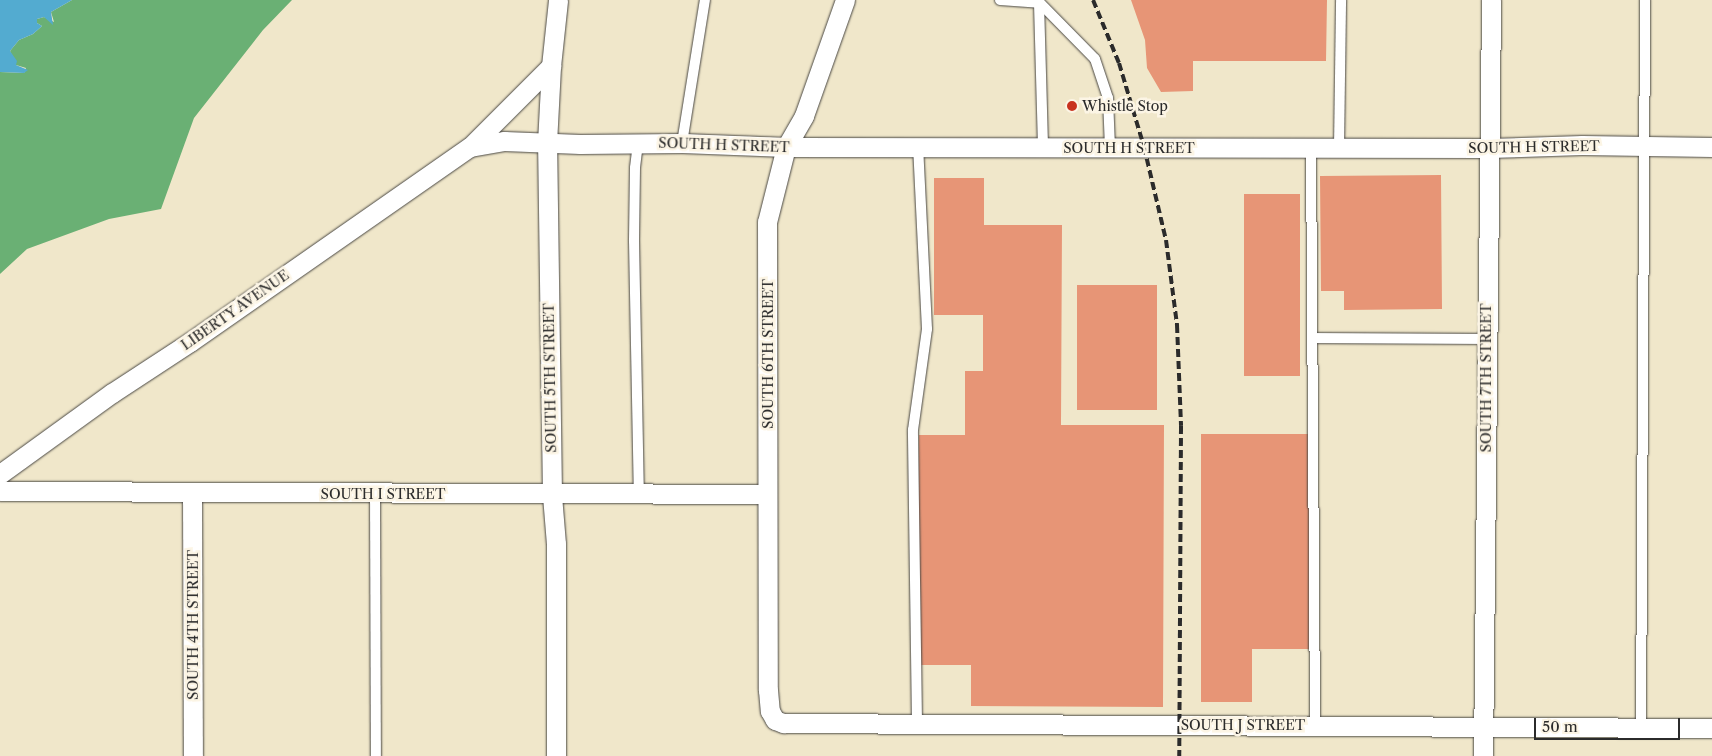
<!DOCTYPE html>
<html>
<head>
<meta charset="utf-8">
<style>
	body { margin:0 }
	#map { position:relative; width:1712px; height:756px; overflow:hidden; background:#f0e7ca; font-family:"Libre Caslon Text",serif }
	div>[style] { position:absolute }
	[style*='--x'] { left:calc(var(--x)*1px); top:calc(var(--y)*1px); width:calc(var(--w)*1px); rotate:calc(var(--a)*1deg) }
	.forest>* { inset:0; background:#6ab074 }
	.water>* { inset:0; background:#53abd0 }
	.building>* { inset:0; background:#e79576; transform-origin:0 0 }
	.roads { filter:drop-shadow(0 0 1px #494743) drop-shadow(0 0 1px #494743) }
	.service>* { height:10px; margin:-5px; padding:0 5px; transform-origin:5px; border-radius:5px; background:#fff }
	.minor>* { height:19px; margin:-9.5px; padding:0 9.5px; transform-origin:9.5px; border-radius:9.5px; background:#fff }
	.rail>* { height:4px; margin-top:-2px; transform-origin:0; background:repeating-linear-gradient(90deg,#2b2b2b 0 8px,transparent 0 12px) }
	.dots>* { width:14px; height:14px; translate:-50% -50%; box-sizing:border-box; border:2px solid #fcf5e5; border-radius:50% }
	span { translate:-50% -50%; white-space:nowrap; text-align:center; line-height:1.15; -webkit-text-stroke:5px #fcf5e5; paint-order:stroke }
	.poi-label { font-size:14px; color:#2b2b2b }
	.left { translate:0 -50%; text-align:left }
	.street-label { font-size:14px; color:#2b2b2b }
	.scale { position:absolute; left:1534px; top:718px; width:146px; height:22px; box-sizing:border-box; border:2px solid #2b2b2b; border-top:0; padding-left:6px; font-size:15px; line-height:18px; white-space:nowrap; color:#2b2b2b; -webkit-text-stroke:4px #fcf5e5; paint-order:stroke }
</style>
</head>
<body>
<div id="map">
	<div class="forest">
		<i style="clip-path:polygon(72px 0,292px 0,263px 30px,194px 118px,161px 209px,109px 219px,27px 249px,0 274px,0 72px,24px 73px,26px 68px,16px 65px,10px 51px,19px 40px,33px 34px,42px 26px,37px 23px,37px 19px,44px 17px,54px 22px,51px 12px)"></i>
	</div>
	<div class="water">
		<i style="clip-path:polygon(0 0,72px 0,51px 12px,53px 25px,44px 17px,37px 19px,37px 23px,42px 26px,33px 34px,19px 40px,10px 51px,17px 61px,16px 65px,28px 70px,24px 73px,0 72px)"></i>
	</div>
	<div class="building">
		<i style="clip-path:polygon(1131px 0,1327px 0,1326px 61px,1193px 61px,1193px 91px,1161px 92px,1147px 68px,1145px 40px)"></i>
		<i style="clip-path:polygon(1441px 175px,1442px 309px,1344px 310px,1344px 291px,1321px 291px,1320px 176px)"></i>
		<i style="clip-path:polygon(934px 178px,984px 178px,984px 225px,1062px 225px,1061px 425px,1164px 425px,1163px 707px,971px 706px,971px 665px,918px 665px,919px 435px,965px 435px,965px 371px,983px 371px,983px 315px,934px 315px)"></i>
		<i style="left:1300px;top:194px;width:182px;height:56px;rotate:90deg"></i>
		<i style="left:1077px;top:285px;width:80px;height:125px"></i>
		<i style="clip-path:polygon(1201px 434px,1311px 434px,1311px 649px,1252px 649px,1252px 702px,1201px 702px)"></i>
	</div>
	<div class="roads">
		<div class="service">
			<i style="--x:1000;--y:0;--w:39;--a:4"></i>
			<i style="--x:1039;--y:3;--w:145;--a:88.4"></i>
			<i style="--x:1038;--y:1;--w:81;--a:45.5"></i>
			<i style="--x:1095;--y:59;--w:41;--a:71.6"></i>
			<i style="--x:1108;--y:98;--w:50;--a:87.7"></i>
			<i style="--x:638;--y:143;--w:25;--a:97"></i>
			<i style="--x:635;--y:168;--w:73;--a:90.8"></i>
			<i style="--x:634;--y:241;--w:254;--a:88.9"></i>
			<i style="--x:682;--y:143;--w:145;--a:-80.9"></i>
			<i style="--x:1311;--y:148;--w:578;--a:89.6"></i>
			<i style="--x:1339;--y:148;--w:148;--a:-89.2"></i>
			<i style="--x:1313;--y:338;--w:173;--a:0.3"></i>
			<i style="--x:375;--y:494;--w:262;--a:89.8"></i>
			<i style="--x:917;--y:723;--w:293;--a:-90.8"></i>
			<i style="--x:913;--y:430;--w:102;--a:-82.1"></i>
			<i style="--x:927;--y:329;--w:181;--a:-92.8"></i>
			<i style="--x:1641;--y:727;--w:727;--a:-89.68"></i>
		</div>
		<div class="minor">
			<i style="--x:845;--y:0;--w:123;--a:109.5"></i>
			<i style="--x:804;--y:116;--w:36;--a:120"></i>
			<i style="--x:786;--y:147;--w:77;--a:104.2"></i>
			<i style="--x:767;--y:222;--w:468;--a:89.9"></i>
			<i style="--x:768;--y:690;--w:21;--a:85"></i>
			<i style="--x:770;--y:711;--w:10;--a:61"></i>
			<i style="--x:775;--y:720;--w:9;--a:21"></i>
			<i style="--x:783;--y:723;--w:929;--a:0.31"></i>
			<i style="--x:470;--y:147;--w:115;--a:-45"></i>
			<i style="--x:0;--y:474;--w:138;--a:-35.9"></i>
			<i style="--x:112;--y:393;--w:93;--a:-33.2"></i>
			<i style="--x:190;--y:342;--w:341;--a:-34.9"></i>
			<i style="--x:470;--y:147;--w:35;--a:-10"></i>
			<i style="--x:504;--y:141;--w:76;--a:2.3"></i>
			<i style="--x:580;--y:144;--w:102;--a:-0.6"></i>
			<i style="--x:682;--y:143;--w:104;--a:2.2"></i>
			<i style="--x:786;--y:147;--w:702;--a:0.08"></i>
			<i style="--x:1488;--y:148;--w:94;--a:-1.8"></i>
			<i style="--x:1582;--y:145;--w:130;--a:0.9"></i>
			<i style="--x:0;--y:491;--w:766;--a:0.22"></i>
			<i style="--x:192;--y:494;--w:262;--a:89.8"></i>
			<i style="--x:556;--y:756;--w:212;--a:-90"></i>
			<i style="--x:556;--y:544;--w:49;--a:-94.7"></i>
			<i style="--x:552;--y:495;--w:352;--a:-90.8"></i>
			<i style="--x:547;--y:143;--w:77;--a:-87"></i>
			<i style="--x:551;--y:66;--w:66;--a:-83.9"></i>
			<i style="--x:1483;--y:756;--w:756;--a:-89.39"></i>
		</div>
	</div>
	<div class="rail">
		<i style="--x:1093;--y:0;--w:68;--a:67.6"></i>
		<i style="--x:1119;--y:63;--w:88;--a:73.4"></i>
		<i style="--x:1144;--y:147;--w:96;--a:76.7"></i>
		<i style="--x:1166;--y:240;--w:86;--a:82.6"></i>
		<i style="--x:1177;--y:325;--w:101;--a:87.7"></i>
		<i style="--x:1181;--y:426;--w:330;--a:90.3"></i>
	</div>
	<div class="dots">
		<i style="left:1072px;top:106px;background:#c8321e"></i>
	</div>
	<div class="poi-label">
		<span class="left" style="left:1082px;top:106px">Whistle Stop</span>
	</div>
	<div class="street-label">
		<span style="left:724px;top:145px;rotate:2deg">SOUTH H STREET</span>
		<span style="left:1534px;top:147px;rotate:-1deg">SOUTH H STREET</span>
		<span style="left:1129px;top:148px">SOUTH H STREET</span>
		<span style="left:235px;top:310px;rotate:-35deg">LIBERTY AVENUE</span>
		<span style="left:768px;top:354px;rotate:-90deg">SOUTH 6TH STREET</span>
		<span style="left:550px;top:378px;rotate:-91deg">SOUTH 5TH STREET</span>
		<span style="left:1486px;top:378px;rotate:-90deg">SOUTH 7TH STREET</span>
		<span style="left:383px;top:494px">SOUTH I STREET</span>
		<span style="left:193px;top:625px;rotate:-90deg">SOUTH 4TH STREET</span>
		<span style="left:1243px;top:725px">SOUTH J STREET</span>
	</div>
	<div class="scale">50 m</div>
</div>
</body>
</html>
